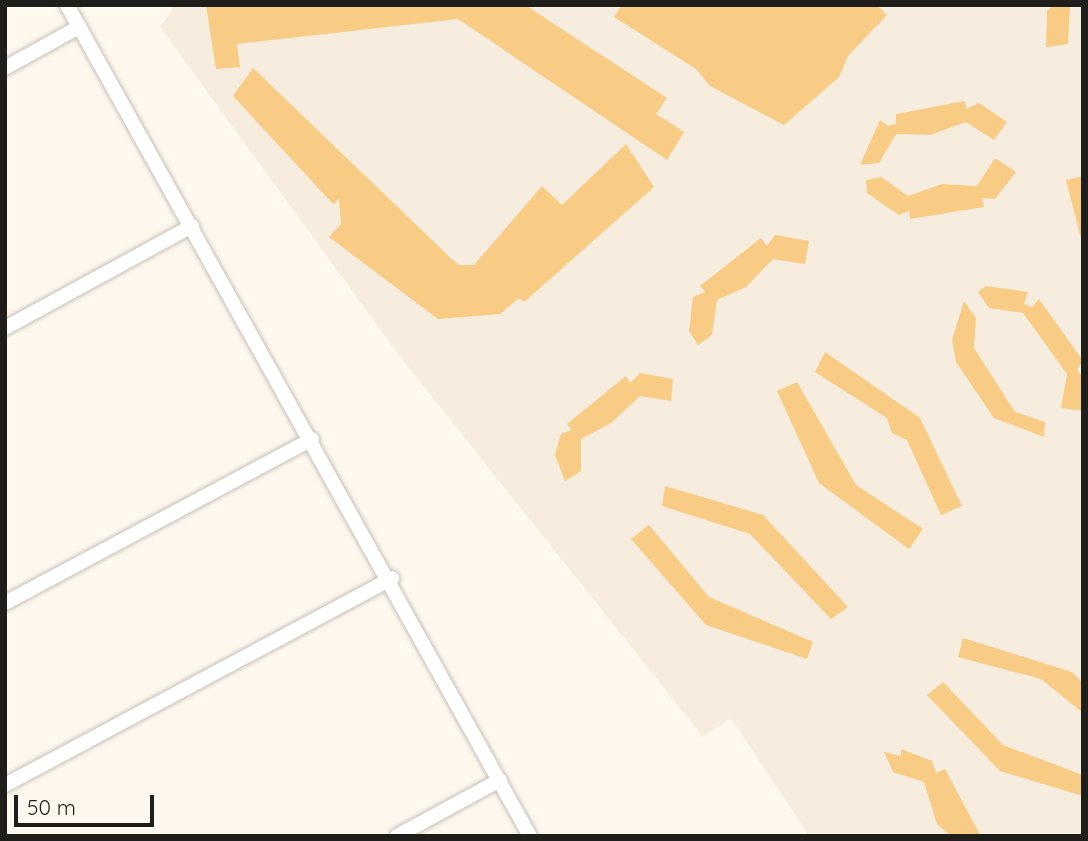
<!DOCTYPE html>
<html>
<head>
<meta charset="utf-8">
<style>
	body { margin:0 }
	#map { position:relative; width:1088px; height:841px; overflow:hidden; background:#fef8ef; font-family:Quicksand,sans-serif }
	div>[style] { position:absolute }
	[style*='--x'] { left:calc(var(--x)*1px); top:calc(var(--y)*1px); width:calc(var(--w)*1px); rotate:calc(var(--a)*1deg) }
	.built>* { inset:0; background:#f7edde }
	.building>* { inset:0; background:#f9cc85 }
	.roads { filter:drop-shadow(0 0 2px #c6c0b8) drop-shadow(0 0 2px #c6c0b8) }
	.minor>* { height:14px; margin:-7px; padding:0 7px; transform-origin:7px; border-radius:7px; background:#fff }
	span { translate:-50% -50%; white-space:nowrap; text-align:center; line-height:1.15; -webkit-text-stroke:7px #fef8ef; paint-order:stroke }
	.frame { position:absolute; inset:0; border:7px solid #201e1a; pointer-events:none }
	.scale { position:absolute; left:14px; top:795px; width:140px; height:32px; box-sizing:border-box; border:4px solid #201e1a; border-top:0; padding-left:9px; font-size:21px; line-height:24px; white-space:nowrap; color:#201e1a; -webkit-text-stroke:5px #fef8ef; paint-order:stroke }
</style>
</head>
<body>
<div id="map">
	<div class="built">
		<i style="clip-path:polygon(176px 5px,1083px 5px,1083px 836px,809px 836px,731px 718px,703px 737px,398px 354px,160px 27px)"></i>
	</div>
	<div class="building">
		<i style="clip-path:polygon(206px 5px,525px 5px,667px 98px,656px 114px,684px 132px,667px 160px,458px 19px,237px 44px,240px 67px,216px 69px)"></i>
		<i style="clip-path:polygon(622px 5px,877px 5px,887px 15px,848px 56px,839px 77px,784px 125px,710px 86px,696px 69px,614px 17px)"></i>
		<i style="clip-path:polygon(1054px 5px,1070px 5px,1068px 44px,1046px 47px,1047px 11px)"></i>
		<i style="clip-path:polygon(253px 68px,458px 265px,474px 265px,542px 186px,562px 205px,626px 144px,654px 187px,524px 302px,519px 298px,500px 314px,438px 319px,329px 237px,341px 224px,339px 199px,333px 204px,233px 96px)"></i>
		<i style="clip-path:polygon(965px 101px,966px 109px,979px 103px,1007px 122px,994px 140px,966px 122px,930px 135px,896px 134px,879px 163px,860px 165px,880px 120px,888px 126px,896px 124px,896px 114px)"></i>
		<i style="clip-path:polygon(995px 158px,1016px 172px,995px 199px,982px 198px,984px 207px,910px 219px,909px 211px,899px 215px,867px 193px,866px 180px,881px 177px,908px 196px,942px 184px,977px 186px)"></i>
		<i style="clip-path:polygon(1083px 176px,1083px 242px,1082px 242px,1066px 180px)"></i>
		<i style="clip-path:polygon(775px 235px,809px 241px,805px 264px,773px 259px,746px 287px,717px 300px,712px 335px,698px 345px,689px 331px,693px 297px,705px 292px,700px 286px,761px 238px,767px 246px)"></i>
		<i style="clip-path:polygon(986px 286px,1028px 292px,1024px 304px,1032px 307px,1039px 299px,1083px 361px,1077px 370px,1083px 377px,1083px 411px,1061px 408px,1067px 374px,1023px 313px,989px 308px,978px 292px)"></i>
		<i style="clip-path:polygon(964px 301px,976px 318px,974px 348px,1015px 412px,1045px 422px,1044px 437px,994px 418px,956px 362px,952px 340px)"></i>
		<i style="clip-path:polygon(825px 352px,920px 418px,962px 506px,941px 515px,907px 440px,892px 433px,887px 418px,815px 372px)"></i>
		<i style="clip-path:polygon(640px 373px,673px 379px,671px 401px,640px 396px,611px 423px,581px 439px,581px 471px,565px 481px,555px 455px,561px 434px,572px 430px,567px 424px,626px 376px,630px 383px)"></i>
		<i style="clip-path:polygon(797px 382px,856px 485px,923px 529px,909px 549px,819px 483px,777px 391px)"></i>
		<i style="clip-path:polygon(665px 486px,763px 515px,848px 607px,831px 619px,750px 534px,662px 506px)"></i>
		<i style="clip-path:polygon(649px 525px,709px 597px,813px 642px,807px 659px,706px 625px,631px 539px)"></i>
		<i style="clip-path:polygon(963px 638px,1072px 672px,1083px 683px,1083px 713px,1041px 679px,958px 657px)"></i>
		<i style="clip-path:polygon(943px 682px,1003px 745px,1083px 775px,1083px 796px,1000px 771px,927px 695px)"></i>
		<i style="clip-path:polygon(901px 749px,932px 761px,936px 773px,945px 769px,980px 835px,951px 836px,937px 824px,924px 782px,893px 772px,884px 752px,901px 756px)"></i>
	</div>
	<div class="roads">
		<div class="minor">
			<i style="--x:67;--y:5;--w:951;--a:60.88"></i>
			<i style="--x:5;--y:68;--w:85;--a:-29"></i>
			<i style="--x:5;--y:328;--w:213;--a:-28.6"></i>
			<i style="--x:5;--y:603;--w:348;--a:-28.1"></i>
			<i style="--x:5;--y:785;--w:439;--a:-28.1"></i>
			<i style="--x:397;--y:836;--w:117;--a:-28.5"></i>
		</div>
	</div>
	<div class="frame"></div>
	<div class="scale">50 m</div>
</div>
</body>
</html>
